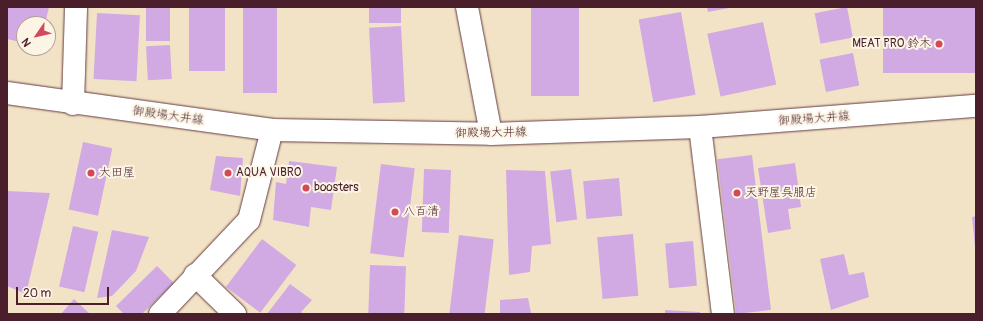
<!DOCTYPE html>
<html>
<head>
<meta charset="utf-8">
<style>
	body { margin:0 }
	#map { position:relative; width:983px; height:321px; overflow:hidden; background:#f3e3c6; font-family:Pangolin,"Klee One",sans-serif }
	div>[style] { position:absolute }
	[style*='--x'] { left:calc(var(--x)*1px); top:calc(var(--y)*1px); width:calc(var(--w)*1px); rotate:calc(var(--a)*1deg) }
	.building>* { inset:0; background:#d1aae3; transform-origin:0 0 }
	.roads { filter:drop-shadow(0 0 1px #633c42) drop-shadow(0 0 1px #633c42) }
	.minor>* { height:22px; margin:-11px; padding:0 11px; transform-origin:11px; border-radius:11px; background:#fff }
	.primary>* { height:22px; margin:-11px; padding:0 11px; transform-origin:11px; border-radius:11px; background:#fff }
	.dots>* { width:11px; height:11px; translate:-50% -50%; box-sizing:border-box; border:2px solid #fcf5e5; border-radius:50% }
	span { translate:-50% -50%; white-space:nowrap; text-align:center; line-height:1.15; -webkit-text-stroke:4px #fcf5e5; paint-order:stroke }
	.poi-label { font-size:12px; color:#4a1f2b }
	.right { translate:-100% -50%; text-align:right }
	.left { translate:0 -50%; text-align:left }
	.street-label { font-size:12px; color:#4a1f2b }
	.frame { position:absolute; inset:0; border:8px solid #4a1f2b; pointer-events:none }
	.north { position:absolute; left:16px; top:16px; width:40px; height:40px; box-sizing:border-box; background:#fcf5e5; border:1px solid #b59f9b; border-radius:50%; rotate:236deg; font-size:11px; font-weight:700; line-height:16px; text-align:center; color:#4a1f2b }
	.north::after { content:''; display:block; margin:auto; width:14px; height:18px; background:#d1495b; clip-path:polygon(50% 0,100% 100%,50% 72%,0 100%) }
	.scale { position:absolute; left:16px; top:287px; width:93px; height:18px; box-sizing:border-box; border:2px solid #4a1f2b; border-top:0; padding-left:5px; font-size:12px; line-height:14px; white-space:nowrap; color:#4a1f2b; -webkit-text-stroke:3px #fcf5e5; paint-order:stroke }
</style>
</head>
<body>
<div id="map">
	<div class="building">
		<i style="clip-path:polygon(7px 7px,49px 7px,45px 24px,24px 24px,24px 43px,7px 39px)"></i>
		<i style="left:146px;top:7px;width:24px;height:34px"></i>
		<i style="left:189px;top:7px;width:36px;height:64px"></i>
		<i style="left:243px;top:7px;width:34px;height:86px"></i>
		<i style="left:369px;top:7px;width:32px;height:16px"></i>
		<i style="left:531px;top:7px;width:48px;height:89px"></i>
		<i style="clip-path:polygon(707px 7px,729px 7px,729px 8px,708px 12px)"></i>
		<i style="left:847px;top:7px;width:31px;height:33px;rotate:79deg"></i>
		<i style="left:883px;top:7px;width:93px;height:66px"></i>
		<i style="left:681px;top:12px;width:84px;height:43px;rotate:80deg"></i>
		<i style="left:97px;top:13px;width:43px;height:66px;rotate:3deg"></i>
		<i style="left:763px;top:22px;width:64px;height:57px;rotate:78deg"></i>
		<i style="left:401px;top:26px;width:76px;height:32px;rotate:87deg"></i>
		<i style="left:170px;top:45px;width:34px;height:24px;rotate:87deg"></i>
		<i style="left:853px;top:53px;width:33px;height:34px;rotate:79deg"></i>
		<i style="left:83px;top:142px;width:30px;height:69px;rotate:12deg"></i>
		<i style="left:752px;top:155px;width:156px;height:35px;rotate:83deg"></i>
		<i style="clip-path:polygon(216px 156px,243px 158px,240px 196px,210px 190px)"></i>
		<i style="clip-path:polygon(289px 161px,337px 167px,331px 210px,311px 207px,309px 227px,273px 220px,276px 182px,286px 184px)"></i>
		<i style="clip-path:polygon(795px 163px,801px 207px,788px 209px,791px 229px,768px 233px,758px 168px)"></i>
		<i style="left:381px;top:164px;width:34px;height:90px;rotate:7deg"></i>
		<i style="left:424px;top:169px;width:27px;height:63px;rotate:2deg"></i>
		<i style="left:571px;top:169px;width:51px;height:21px;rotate:83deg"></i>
		<i style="clip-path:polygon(506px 170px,545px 171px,551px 244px,532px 246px,530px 272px,509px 275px)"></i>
		<i style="left:619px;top:178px;width:38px;height:36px;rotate:85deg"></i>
		<i style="clip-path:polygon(7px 191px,50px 193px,26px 294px,7px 286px)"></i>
		<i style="clip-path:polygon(976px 216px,976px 247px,975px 247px,972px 217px)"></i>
		<i style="left:73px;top:226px;width:26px;height:62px;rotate:13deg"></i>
		<i style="clip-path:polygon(112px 230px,149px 237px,136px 271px,112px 296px,97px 298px)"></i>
		<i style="left:633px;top:234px;width:62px;height:36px;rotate:85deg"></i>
		<i style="left:459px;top:235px;width:35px;height:79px;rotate:7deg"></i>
		<i style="left:262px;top:239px;width:43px;height:60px;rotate:37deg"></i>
		<i style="left:693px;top:241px;width:45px;height:28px;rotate:85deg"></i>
		<i style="clip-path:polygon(844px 254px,849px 275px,864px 272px,869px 297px,831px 310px,820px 259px)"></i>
		<i style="left:370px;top:265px;width:36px;height:49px;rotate:2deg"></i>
		<i style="clip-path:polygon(157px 266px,174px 283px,142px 314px,124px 314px,116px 306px)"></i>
		<i style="clip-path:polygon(290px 284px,312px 300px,301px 312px,304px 314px,267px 314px)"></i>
		<i style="clip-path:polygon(528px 298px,531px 313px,534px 314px,500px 314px,500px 300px)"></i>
		<i style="clip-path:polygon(74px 299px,90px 314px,61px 314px)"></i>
		<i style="clip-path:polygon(665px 310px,700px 312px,700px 314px,665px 314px)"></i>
	</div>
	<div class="roads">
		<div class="minor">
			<i style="--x:467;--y:7;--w:129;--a:79.3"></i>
			<i style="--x:73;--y:104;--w:97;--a:-88.2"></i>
			<i style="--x:700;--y:127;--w:188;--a:83"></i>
			<i style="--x:195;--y:275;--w:56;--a:44.3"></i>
			<i style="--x:160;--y:314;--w:129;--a:-46.6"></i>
			<i style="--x:249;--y:220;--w:93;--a:-75.7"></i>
		</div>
		<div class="primary">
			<i style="--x:7;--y:93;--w:268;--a:7.9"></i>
			<i style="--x:272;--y:130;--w:219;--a:1"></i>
			<i style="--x:491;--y:134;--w:209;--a:-1.9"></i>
			<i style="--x:700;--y:127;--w:277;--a:-4.4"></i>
		</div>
	</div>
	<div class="dots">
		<i style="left:939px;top:44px;background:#d1495b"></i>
		<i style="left:91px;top:173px;background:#d1495b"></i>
		<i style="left:228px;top:173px;background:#d1495b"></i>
		<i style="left:306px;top:188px;background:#d1495b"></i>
		<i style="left:737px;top:193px;background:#d1495b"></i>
		<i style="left:395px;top:212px;background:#d1495b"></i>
	</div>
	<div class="poi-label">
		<span class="right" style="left:931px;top:44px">MEAT PRO 鈴木</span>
		<span class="left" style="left:99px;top:173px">大田屋</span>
		<span class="left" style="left:236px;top:173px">AQUA VIBRO</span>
		<span class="left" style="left:314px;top:188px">boosters</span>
		<span class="left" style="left:745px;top:193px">天野屋呉服店</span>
		<span class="left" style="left:403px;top:212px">八百清</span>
	</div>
	<div class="street-label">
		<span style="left:168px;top:116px;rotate:8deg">御殿場大井線</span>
		<span style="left:814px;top:119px;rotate:-4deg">御殿場大井線</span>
		<span style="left:491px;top:133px;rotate:-1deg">御殿場大井線</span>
	</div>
	<div class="frame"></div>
	<div class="north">N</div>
	<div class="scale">20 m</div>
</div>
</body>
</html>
